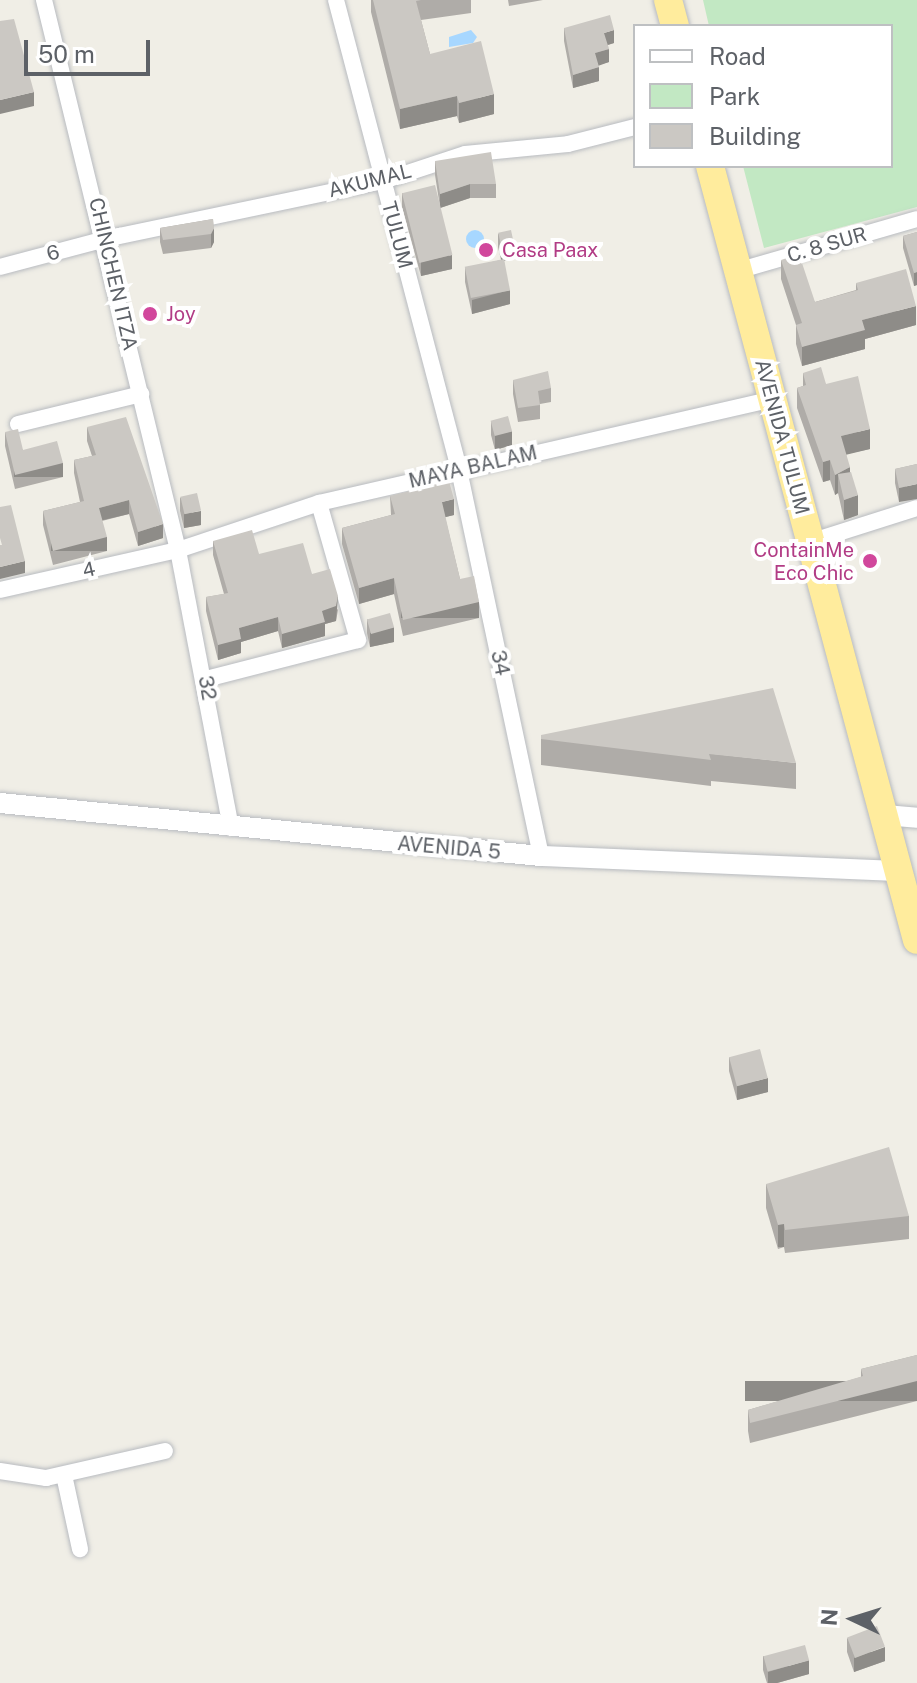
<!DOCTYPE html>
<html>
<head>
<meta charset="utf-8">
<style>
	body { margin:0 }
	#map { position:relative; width:917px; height:1683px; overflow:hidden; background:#f0eee6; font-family:"Public Sans",sans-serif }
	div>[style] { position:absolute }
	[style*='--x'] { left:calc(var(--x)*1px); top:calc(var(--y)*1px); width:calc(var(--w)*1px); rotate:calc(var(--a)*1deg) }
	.green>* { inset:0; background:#c2e8c3 }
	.water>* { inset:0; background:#a7d7ff }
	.round { border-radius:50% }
	.roads { filter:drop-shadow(0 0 2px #b8bbc0) drop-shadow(0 0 2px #b8bbc0) }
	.minor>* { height:16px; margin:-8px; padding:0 8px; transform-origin:8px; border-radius:8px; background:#fff }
	.tertiary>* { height:20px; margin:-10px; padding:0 10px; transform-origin:10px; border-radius:10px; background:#fff }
	.trunk>* { height:28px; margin:-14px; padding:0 14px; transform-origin:14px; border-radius:14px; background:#ffec9d }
	.wall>* { inset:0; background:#afaca8 }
	.shaded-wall>* { inset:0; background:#8e8c88; transform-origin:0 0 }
	.building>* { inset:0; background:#cbc8c3; transform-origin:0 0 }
	.dots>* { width:22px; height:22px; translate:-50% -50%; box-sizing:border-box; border:4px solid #fff; border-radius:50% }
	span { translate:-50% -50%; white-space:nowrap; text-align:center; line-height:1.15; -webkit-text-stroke:8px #fff; paint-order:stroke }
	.street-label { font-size:20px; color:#5d6167 }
	.hotel-label { font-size:20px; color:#b23c85 }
	.left { translate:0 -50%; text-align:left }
	.right { translate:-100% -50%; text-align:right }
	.legend { position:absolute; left:633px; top:24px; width:260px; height:144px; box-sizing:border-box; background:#fff; border:2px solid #bec0c2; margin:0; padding:10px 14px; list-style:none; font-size:24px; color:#5d6167 }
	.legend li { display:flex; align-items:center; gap:16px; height:40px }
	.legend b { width:40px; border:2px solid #bec0c2 }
	.north { position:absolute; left:813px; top:1579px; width:80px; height:80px; -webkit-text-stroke:6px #fff; paint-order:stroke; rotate:274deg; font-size:22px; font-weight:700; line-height:32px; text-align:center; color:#5d6167 }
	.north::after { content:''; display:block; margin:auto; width:28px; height:36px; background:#5d6167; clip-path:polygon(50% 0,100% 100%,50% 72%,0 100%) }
	.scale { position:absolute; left:24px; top:40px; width:126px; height:36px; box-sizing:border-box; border:4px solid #5d6167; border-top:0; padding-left:10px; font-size:24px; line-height:28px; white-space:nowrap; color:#5d6167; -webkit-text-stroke:6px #fff; paint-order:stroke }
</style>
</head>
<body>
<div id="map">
	<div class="green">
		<i style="clip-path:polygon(703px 0,917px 0,917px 207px,764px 248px,743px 166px,891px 166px,891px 26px,709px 26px)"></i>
	</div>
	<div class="water">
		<i style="clip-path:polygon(471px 30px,477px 37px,473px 43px,449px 47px,449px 37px)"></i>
		<i class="round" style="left:466px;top:230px;width:18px;height:18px"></i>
	</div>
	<div class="roads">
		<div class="minor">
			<i style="--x:44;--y:0;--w:566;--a:76.31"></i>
			<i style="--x:178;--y:550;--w:283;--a:79.2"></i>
			<i style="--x:336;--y:0;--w:486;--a:75.3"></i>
			<i style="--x:459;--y:470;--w:395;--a:78"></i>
			<i style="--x:0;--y:267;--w:109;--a:-14.9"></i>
			<i style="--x:105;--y:239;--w:284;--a:-11.8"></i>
			<i style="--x:383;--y:181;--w:86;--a:-18.2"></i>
			<i style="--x:465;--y:154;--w:103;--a:-5.5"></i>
			<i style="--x:568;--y:144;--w:69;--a:-14.2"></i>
			<i style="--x:737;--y:271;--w:187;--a:-16.1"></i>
			<i style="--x:18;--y:424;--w:127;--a:-13.7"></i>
			<i style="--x:810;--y:542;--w:112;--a:-17.6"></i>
			<i style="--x:0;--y:590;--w:182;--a:-12.7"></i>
			<i style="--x:178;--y:550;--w:149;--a:-18.4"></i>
			<i style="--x:319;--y:503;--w:466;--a:-12.9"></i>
			<i style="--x:206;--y:679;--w:157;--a:-14.4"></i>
			<i style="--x:358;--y:640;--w:142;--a:-105.9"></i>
			<i style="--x:0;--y:1471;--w:47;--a:8.7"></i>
			<i style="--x:46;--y:1478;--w:122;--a:-12.8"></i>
			<i style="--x:64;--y:1475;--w:76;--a:77.8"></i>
		</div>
		<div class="tertiary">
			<i style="--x:0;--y:803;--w:544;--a:5.6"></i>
			<i style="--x:541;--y:856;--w:358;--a:2.4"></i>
			<i style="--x:885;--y:815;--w:32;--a:5"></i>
		</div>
		<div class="trunk">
			<i style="--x:668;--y:0;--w:27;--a:75"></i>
			<i style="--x:710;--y:166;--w:801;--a:75.03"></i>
		</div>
	</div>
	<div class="wall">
		<i style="clip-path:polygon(371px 0,471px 0,471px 13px,421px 20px,430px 54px,494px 114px,459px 123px,457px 116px,400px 129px,371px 12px)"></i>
		<i style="clip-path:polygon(508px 0,543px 0,509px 6px)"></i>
		<i style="clip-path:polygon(564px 28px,614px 43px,608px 45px,609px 62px,598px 65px,599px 81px,573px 88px,564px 41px)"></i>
		<i style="clip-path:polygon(435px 161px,496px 184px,496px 198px,470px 198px,440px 208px,452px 269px,421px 276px,402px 207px,402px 193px,440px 207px,435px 175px)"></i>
		<i style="clip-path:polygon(213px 219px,214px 242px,211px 248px,163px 254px,160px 242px,160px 228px)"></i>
		<i style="clip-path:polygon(917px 232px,917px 285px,914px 286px,903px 248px,903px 236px)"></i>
		<i style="clip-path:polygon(498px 233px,514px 258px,504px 261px,510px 304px,472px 314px,465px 282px,465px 268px,501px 260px,498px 247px)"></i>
		<i style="clip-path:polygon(781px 260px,815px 302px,856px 290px,856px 283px,916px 325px,865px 339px,865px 349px,802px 366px,796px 344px,796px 325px,781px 279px)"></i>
		<i style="clip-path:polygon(803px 373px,826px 384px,870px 449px,846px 454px,858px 515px,844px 520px,838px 493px,835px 495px,830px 480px,823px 482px,797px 408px,797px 388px,803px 386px)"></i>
		<i style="clip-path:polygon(513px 380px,551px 388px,551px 402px,540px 404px,540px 419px,518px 422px,513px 394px)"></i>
		<i style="clip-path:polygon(491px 421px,512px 445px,495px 450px,491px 435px)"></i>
		<i style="clip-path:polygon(87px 427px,163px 538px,138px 546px,129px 514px,102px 521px,107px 551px,53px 565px,43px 525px,43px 511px,80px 502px,74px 473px,74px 460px,92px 456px,87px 441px)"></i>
		<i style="clip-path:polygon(5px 432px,23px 450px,63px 477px,15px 489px,5px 446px)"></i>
		<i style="clip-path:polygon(917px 464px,899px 502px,895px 483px,895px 469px)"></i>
		<i style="clip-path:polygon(390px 496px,454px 515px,445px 517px,460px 579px,479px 618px,403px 636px,394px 594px,359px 604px,342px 544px,342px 528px,391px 515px)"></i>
		<i style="clip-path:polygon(180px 497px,201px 525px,184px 528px,180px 511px)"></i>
		<i style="clip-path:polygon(213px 541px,259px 554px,312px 574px,338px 610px,336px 621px,325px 624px,325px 636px,282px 648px,278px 631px,241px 642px,241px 653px,218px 660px,206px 611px,206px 597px,224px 594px,213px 555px)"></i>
		<i style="clip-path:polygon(367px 619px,394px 642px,370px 647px,367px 633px)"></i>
		<i style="clip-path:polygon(541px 735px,796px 763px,796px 789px,711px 781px,711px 786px,541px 765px)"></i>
		<i style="clip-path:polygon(729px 1057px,768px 1092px,737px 1100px,729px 1071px)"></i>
		<i style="clip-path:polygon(766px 1184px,909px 1216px,909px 1239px,785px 1253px,784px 1247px,778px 1249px,766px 1208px)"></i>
		<i style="clip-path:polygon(917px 1355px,917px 1401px,750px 1443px,748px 1431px,748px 1410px,861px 1377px,861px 1369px)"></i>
		<i style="clip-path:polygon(847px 1638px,885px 1661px,854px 1672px,847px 1652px)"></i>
		<i style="clip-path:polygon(763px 1656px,809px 1674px,777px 1683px,767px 1683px,763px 1670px)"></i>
	</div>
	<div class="shaded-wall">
		<i style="clip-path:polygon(614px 30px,614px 43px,604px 46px,604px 33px)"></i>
		<i style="clip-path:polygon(609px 49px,609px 62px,595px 67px,595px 53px)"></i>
		<i style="clip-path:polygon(599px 67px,599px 81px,573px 88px,573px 75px)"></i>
		<i style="clip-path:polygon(34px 92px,34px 106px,0 114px,0 100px)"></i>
		<i style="clip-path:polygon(494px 94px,494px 114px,459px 123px,459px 103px)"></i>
		<i style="clip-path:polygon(457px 96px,457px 116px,400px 129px,400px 109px)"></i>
		<i style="clip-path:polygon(470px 184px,470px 198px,440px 208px,440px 194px)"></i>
		<i style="clip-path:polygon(214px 228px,214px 242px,211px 248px,211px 234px)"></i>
		<i style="clip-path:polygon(514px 244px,514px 258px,501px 261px,501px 247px)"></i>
		<i style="clip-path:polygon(452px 255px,452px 269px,421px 276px,421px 262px)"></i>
		<i style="clip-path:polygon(917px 272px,917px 285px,914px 286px,914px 273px)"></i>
		<i style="clip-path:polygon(510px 290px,510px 304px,472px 314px,472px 300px)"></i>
		<i style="clip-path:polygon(916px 306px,916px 325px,865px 339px,865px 349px,802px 366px,802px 347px,862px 320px)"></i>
		<i style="clip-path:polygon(870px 429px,870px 449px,841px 456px,841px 436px)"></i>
		<i style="clip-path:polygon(512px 431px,512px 445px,495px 450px,495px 435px)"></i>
		<i style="clip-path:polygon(830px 460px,830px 480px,823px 482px,823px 462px)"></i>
		<i style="left:63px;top:463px;width:14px;height:49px;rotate:90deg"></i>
		<i style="clip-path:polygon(850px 467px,850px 487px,838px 474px,838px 493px,835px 495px,835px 475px)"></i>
		<i style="clip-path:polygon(917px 484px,917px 499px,899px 502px,899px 488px)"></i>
		<i style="clip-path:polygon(858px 495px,858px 515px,844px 520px,844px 500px)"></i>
		<i style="clip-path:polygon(454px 499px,454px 515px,442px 518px,442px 502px)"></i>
		<i style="clip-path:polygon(129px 500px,129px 514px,99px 521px,99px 508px)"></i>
		<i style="clip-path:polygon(201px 511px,201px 525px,184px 528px,184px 514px)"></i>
		<i style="clip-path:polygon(163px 524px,163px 538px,138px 546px,138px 532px)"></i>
		<i style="left:107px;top:537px;width:14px;height:56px;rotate:90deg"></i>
		<i style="clip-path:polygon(25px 561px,25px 573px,0 579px,0 567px)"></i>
		<i style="clip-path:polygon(394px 578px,394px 594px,359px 604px,359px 588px)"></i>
		<i style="clip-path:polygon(338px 596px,336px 621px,325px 624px,325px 636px,282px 648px,282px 634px,322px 611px)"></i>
		<i style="left:479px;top:602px;width:16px;height:78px;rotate:90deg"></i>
		<i style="clip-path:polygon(278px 617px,278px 631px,241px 642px,241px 653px,218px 660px,218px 645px,239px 628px)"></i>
		<i style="clip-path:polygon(394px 627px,394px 642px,370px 647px,370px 633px)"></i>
		<i style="clip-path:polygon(768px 1078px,768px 1092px,737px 1100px,737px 1086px)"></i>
		<i style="left:784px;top:1224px;width:23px;height:6px;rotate:90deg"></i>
		<i style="left:917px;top:1381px;width:20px;height:172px;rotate:90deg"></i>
		<i style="clip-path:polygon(885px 1647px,885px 1661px,854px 1672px,854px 1658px)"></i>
		<i style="clip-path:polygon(809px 1660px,809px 1674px,777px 1683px,768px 1683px,768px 1672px)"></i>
	</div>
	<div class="building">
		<i style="clip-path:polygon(373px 0,421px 0,416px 1px,430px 54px,481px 41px,494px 94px,459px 103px,457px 96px,400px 109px)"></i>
		<i style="clip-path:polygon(610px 15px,614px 30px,604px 33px,609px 49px,595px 53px,599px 67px,573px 75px,564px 28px)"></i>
		<i style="clip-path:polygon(14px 19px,34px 92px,0 100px,0 21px)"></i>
		<i style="clip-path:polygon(491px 152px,496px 184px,470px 184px,440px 194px,435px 161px)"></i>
		<i style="left:435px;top:185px;width:72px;height:34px;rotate:76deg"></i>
		<i style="clip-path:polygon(213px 219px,214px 228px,211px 234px,163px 240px,160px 228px)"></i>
		<i style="left:511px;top:230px;width:14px;height:13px;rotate:78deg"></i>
		<i style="clip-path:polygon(917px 232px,917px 272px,914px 273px,903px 236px)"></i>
		<i style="clip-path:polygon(799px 254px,815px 302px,858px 290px,856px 283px,906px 269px,916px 306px,862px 320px,865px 330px,802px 347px,796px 325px,802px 323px,781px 260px)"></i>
		<i style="left:504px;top:259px;width:32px;height:40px;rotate:79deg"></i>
		<i style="clip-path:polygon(821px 367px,826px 384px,858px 376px,870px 429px,841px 436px,850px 467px,835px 475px,830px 460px,823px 462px,797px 388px,806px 385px,803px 373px)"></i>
		<i style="clip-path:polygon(548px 371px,551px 388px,538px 391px,540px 405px,518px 408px,513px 380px)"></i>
		<i style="left:508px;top:416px;width:16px;height:18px;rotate:75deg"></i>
		<i style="clip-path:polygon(126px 417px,163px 524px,138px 532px,129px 500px,99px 508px,107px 537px,53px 551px,43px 511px,84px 501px,74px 460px,96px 455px,87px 427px)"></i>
		<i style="clip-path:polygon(18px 429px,23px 450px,57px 441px,63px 463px,15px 475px,5px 432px)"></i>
		<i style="clip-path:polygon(917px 464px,917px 484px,899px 488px,895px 469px)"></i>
		<i style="clip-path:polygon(851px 472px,858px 495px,844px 500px,838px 474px)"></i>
		<i style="clip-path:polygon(449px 481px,454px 499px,442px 502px,460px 579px,474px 576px,479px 602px,403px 620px,394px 578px,359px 588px,342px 528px,395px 514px,390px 496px)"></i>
		<i style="left:197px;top:493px;width:18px;height:17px;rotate:77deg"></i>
		<i style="clip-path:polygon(11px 505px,25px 561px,0 567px,0 545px,2px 545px,0 538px,0 507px)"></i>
		<i style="clip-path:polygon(252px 530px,259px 554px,303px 543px,312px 574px,330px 569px,338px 596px,336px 606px,322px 611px,325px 622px,282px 634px,278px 617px,239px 628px,241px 639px,218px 645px,206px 597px,228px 593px,213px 541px)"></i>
		<i style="left:390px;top:613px;width:15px;height:24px;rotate:74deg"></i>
		<i style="clip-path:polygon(773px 688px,796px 763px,709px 754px,711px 760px,541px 739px,541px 735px)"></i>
		<i style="left:760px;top:1049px;width:30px;height:32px;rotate:75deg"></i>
		<i style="clip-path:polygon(889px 1147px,909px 1216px,785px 1230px,784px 1224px,778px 1225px,766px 1184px)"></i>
		<i style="clip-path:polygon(917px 1355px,917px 1381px,750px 1423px,748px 1410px,863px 1376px,861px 1369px)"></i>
		<i style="left:877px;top:1626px;width:22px;height:32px;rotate:69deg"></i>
		<i style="left:805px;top:1645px;width:16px;height:43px;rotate:75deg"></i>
	</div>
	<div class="dots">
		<i style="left:486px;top:250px;background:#d1479c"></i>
		<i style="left:150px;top:314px;background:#d1479c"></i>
		<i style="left:870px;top:561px;background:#d1479c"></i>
	</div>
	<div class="street-label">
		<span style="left:370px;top:181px;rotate:-14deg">AKUMAL</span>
		<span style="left:397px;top:235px;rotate:75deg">TULUM</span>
		<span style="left:827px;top:245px;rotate:-16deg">C. 8 SUR</span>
		<span style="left:53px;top:253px;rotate:-15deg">6</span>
		<span style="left:113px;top:274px;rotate:77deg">CHINCHEN ITZA</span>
		<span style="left:782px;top:437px;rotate:75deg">AVENIDA TULUM</span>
		<span style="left:473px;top:467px;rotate:-13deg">MAYA BALAM</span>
		<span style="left:89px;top:570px;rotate:-13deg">4</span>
		<span style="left:500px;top:663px;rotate:78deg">34</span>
		<span style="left:207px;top:688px;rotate:80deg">32</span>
		<span style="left:449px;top:848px;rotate:5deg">AVENIDA 5</span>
	</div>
	<div class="hotel-label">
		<span class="left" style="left:502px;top:250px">Casa Paax</span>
		<span class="left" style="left:166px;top:314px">Joy</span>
		<span class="right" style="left:854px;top:562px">ContainMe<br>Eco Chic</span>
	</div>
	<ul class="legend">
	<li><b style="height:10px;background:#fff"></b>Road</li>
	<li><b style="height:22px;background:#c2e8c3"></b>Park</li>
	<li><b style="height:22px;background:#cbc8c3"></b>Building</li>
	</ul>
	<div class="north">N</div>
	<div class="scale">50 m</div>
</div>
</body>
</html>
